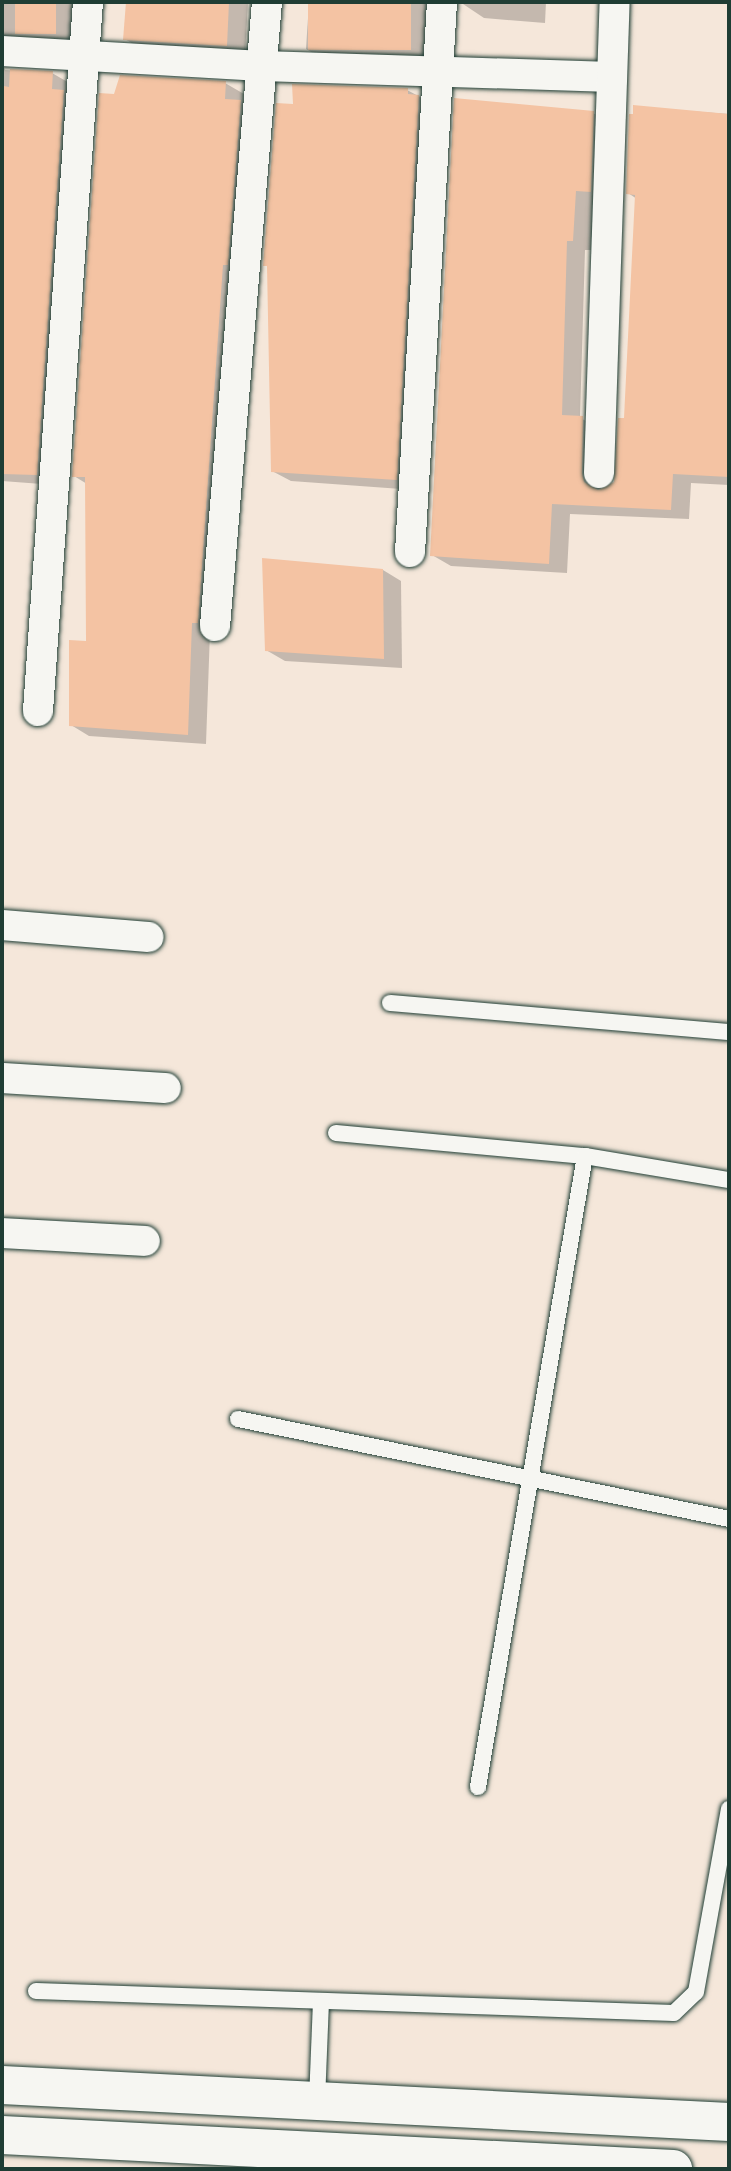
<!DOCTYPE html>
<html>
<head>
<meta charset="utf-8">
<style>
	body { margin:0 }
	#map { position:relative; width:731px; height:2171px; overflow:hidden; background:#f5e7da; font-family:"Indie Flower",sans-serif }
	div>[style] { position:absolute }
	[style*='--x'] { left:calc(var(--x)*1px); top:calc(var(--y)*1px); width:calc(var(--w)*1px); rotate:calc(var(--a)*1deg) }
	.shadow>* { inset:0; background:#0003 }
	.building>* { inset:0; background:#f4c3a3; transform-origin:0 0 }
	.roads { filter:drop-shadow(0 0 2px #1f3d34) drop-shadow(0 0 2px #1f3d34) }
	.service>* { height:16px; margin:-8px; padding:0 8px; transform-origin:8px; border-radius:8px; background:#f6f6f2 }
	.minor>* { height:30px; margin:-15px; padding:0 15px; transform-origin:15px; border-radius:15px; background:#f6f6f2 }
	.tertiary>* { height:38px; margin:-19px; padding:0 19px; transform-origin:19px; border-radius:19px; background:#f6f6f2 }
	span { translate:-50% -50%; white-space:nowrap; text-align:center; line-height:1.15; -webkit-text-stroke:6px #f6f6f2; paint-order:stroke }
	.frame { position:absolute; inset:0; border:4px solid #1f3d34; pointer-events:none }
</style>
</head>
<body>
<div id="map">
	<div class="shadow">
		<i style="clip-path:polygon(2px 2px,74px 2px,72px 46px,2px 62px,5px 70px,52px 73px,71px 84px,55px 485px,2px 481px)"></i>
		<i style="clip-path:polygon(127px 2px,248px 2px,245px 56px,143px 50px,125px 39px)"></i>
		<i style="clip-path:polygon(309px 2px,456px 2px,432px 65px,329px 62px,306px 49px)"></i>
		<i style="clip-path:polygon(460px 2px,546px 2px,545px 23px,484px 18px)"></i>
		<i style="clip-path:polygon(225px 83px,244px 94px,243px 103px,259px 112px,210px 632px,206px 744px,89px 736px,71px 725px,88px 643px,87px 484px,74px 476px,115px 96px)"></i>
		<i style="clip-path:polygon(407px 90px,426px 100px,415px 490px,291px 481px,272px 471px,269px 267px,264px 265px,294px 106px)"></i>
		<i style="clip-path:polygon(635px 107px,729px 114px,729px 485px,691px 483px,689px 519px,570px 514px,567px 573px,451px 566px,432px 555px,593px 113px,612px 124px,594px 201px,591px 250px,585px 250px,580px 418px,601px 428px,601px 491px,616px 483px,625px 420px,637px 199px,628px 193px)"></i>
		<i style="clip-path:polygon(383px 570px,401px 581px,402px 668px,285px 661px,266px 650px)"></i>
	</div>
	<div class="building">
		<i style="left:15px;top:2px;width:41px;height:32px"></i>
		<i style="clip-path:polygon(126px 2px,229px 2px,227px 46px,123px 40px)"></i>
		<i style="left:308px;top:2px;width:103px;height:48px"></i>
		<i style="clip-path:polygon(10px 69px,53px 71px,52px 89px,64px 90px,37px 475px,2px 474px,2px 125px,4px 86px,9px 87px)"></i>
		<i style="clip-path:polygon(120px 75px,226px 81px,225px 99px,241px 100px,228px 265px,223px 265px,198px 623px,192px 623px,188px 735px,69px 726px,69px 640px,86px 641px,85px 477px,72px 477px,99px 93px,114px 94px)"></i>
		<i style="clip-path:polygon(292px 84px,408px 88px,408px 94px,419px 95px,397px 480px,271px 472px,267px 266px,263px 266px,276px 103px,293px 104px)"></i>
		<i style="clip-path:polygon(454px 98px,594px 111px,591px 192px,576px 191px,573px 241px,567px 241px,562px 415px,583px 416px,582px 473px,584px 482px,598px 490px,614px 482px,618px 418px,624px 418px,635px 195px,626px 194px,629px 114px,633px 114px,633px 105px,729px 114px,729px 477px,673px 474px,671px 510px,552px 504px,549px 564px,430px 556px)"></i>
		<i style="clip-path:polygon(262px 558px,383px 569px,384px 659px,265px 651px)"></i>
	</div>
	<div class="roads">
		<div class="service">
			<i style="--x:390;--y:1003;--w:340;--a:4.9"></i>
			<i style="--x:336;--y:1133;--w:250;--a:5.3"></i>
			<i style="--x:585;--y:1156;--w:146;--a:9.5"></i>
			<i style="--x:238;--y:1419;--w:501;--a:11.51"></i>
			<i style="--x:478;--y:1787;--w:640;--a:-80.38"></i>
			<i style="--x:36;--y:1991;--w:638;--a:1.97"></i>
			<i style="--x:674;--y:2013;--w:30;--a:-44"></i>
			<i style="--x:696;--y:1992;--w:186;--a:-79.8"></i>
			<i style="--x:317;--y:2101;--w:99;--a:-87.7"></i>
		</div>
		<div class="minor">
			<i style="--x:2;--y:51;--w:260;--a:3.3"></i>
			<i style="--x:262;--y:66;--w:350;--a:1.8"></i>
			<i style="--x:599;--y:473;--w:471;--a:-88.1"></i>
			<i style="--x:410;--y:552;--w:551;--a:-86.67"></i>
			<i style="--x:215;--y:626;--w:626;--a:-85.24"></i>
			<i style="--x:38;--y:711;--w:711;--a:-85.97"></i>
			<i style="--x:2;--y:925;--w:147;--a:4.7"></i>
			<i style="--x:2;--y:1078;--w:164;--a:3.5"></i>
			<i style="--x:2;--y:1233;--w:143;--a:3.2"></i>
		</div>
		<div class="tertiary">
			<i style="--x:2;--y:2085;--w:728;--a:2.91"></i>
			<i style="--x:2;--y:2135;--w:672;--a:2.9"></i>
		</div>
	</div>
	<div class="frame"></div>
</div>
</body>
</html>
